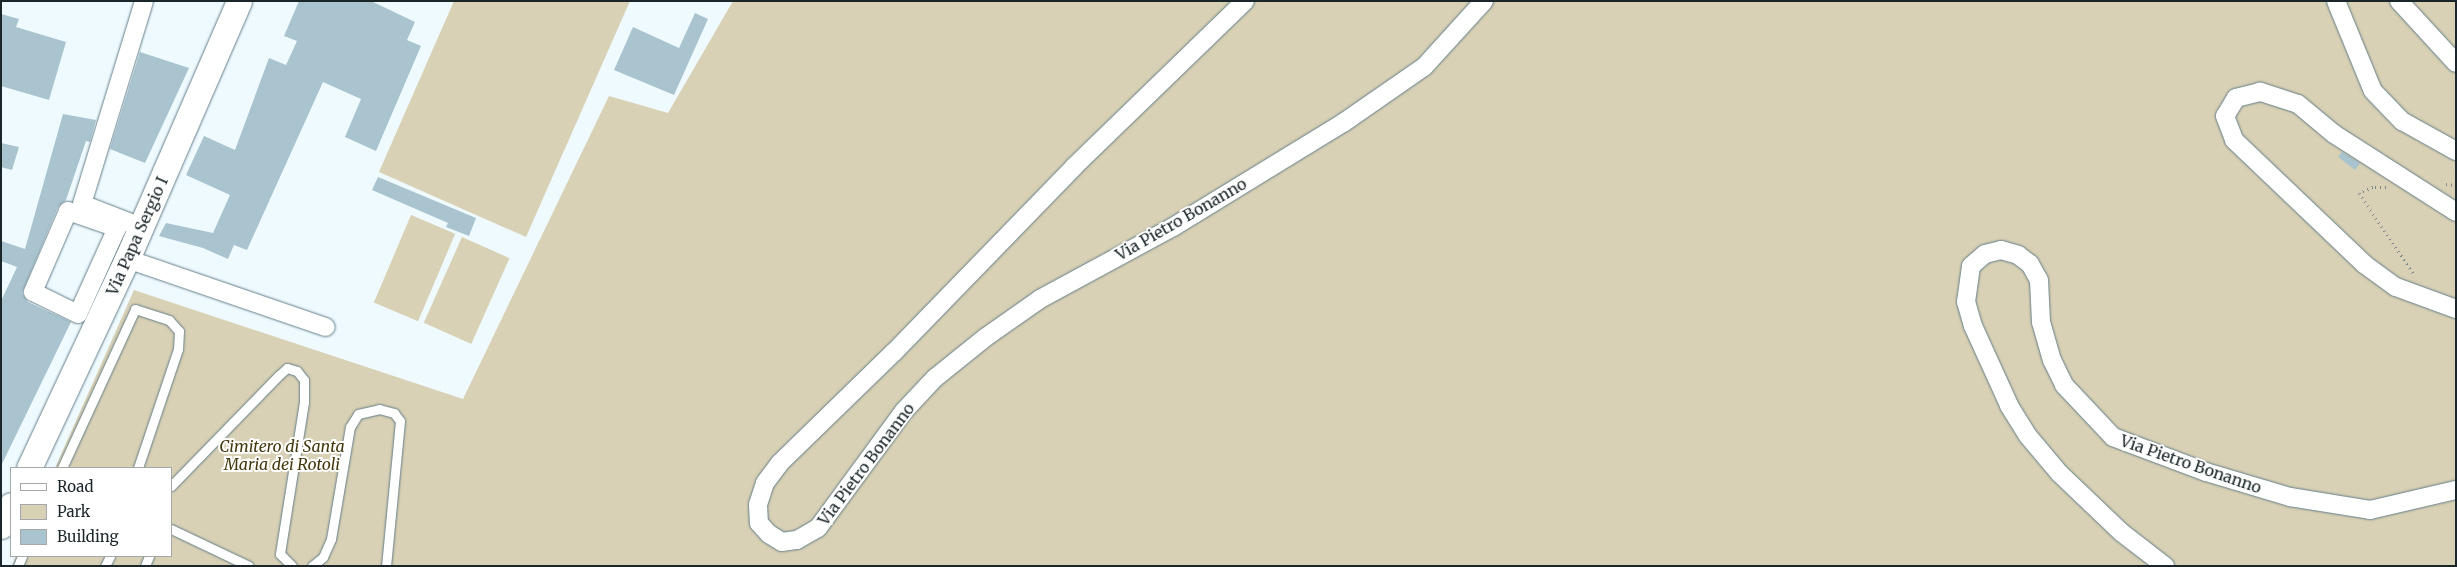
<!DOCTYPE html>
<html>
<head>
<meta charset="utf-8">
<style>
	body { margin:0 }
	#map { position:relative; width:2457px; height:567px; overflow:hidden; background:#effaff; font-family:Merriweather,serif }
	div>[style] { position:absolute }
	[style*='--x'] { left:calc(var(--x)*1px); top:calc(var(--y)*1px); width:calc(var(--w)*1px); rotate:calc(var(--a)*1deg) }
	.green>* { inset:0; background:#d9d1b5; transform-origin:0 0 }
	.building>* { inset:0; background:#a9c4cf }
	.path>* { height:3px; margin-top:-1.5px; transform-origin:0; background:repeating-linear-gradient(90deg,#7d888d 0 1px,transparent 0 5px) }
	.roads { filter:drop-shadow(0 0 1px #647e87) drop-shadow(0 0 1px #647e87) }
	.lane>* { height:9px; margin:-4.5px; padding:0 4.5px; transform-origin:4.5px; border-radius:4.5px; background:#fff }
	.street>* { height:18px; margin:-9px; padding:0 9px; transform-origin:9px; border-radius:9px; background:#fff }
	.secondary>* { height:25px; margin:-12.5px; padding:0 12.5px; transform-origin:12.5px; border-radius:12.5px; background:#fff }
	span { translate:-50% -50%; white-space:nowrap; text-align:center; line-height:1.15; -webkit-text-stroke:4px #fff; paint-order:stroke }
	.street-label { font-size:16px; color:#1b262a }
	.park-label { font-size:16px; color:#43380c; font-style:italic }
	.frame { position:absolute; inset:0; border:2px solid #1b262a; pointer-events:none }
	.legend { position:absolute; left:10px; top:467px; width:162px; height:90px; box-sizing:border-box; background:#fff; border:1px solid #a4a8aa; margin:0; padding:6px 9px; list-style:none; font-size:15px; color:#1b262a }
	.legend li { display:flex; align-items:center; gap:10px; height:25px }
	.legend b { width:25px; border:1px solid #a4a8aa }
</style>
</head>
<body>
<div id="map">
	<div class="green">
		<i style="clip-path:polygon(454px 1px,630px 1px,526px 237px,379px 172px)"></i>
		<i style="clip-path:polygon(733px 1px,2456px 1px,2456px 566px,12px 566px,16px 556px,171px 556px,171px 468px,55px 468px,134px 290px,463px 399px,609px 96px,668px 113px)"></i>
		<i style="left:411px;top:215px;width:48px;height:95px;rotate:23deg"></i>
		<i style="left:462px;top:237px;width:52px;height:94px;rotate:24deg"></i>
	</div>
	<div class="building">
		<i style="clip-path:polygon(299px 1px,371px 1px,415px 22px,407px 40px,421px 46px,376px 151px,345px 137px,361px 99px,323px 82px,247px 250px,234px 245px,228px 259px,203px 248px,159px 236px,166px 223px,213px 233px,230px 195px,186px 175px,204px 136px,235px 150px,269px 58px,286px 65px,297px 41px,284px 36px)"></i>
		<i style="clip-path:polygon(695px 13px,708px 19px,674px 95px,614px 70px,633px 27px,679px 48px)"></i>
		<i style="clip-path:polygon(1px 14px,19px 19px,16px 27px,66px 42px,49px 100px,1px 86px)"></i>
		<i style="clip-path:polygon(140px 52px,189px 68px,145px 163px,110px 149px)"></i>
		<i style="clip-path:polygon(63px 114px,96px 120px,90px 142px,86px 141px,66px 200px,58px 207px,22px 293px,28px 302px,71px 322px,1px 466px,1px 301px,17px 267px,1px 261px,1px 241px,25px 249px)"></i>
		<i style="clip-path:polygon(1px 143px,19px 147px,12px 170px,1px 167px)"></i>
		<i style="clip-path:polygon(2342px 152px,2360px 163px,2355px 170px,2338px 157px)"></i>
		<i style="clip-path:polygon(378px 177px,476px 218px,469px 236px,446px 227px,448px 223px,372px 190px)"></i>
	</div>
	<div class="path">
		<i style="--x:2446;--y:184;--w:10;--a:6"></i>
		<i style="--x:2386;--y:187;--w:13;--a:180"></i>
		<i style="--x:2373;--y:187;--w:15;--a:157"></i>
		<i style="--x:2359;--y:193;--w:100;--a:56"></i>
	</div>
	<div class="roads">
		<div class="lane">
			<i style="--x:62;--y:468;--w:175;--a:-65.3"></i>
			<i style="--x:135;--y:309;--w:36;--a:18"></i>
			<i style="--x:169;--y:320;--w:15;--a:48"></i>
			<i style="--x:179;--y:331;--w:18;--a:93"></i>
			<i style="--x:178;--y:349;--w:126;--a:108.6"></i>
			<i style="--x:171;--y:486;--w:153;--a:-45.8"></i>
			<i style="--x:278;--y:376;--w:12;--a:-42"></i>
			<i style="--x:287;--y:368;--w:10;--a:17"></i>
			<i style="--x:297;--y:371;--w:11;--a:52"></i>
			<i style="--x:304;--y:380;--w:22;--a:90"></i>
			<i style="--x:304;--y:402;--w:154;--a:99"></i>
			<i style="--x:280;--y:554;--w:17;--a:45"></i>
			<i style="--x:171;--y:529;--w:86;--a:25.4"></i>
			<i style="--x:18;--y:566;--w:11;--a:-68"></i>
			<i style="--x:105;--y:566;--w:11;--a:-63"></i>
			<i style="--x:145;--y:566;--w:11;--a:-68"></i>
			<i style="--x:312;--y:566;--w:14;--a:-39"></i>
			<i style="--x:323;--y:557;--w:20;--a:-66"></i>
			<i style="--x:331;--y:539;--w:114;--a:-80.4"></i>
			<i style="--x:350;--y:427;--w:15;--a:-58"></i>
			<i style="--x:358;--y:414;--w:22;--a:-13"></i>
			<i style="--x:379;--y:409;--w:16;--a:15"></i>
			<i style="--x:394;--y:413;--w:10;--a:53"></i>
			<i style="--x:400;--y:421;--w:146;--a:95.5"></i>
		</div>
		<div class="street">
			<i style="--x:1245;--y:1;--w:238;--a:135.9"></i>
			<i style="--x:1074;--y:167;--w:258;--a:134.2"></i>
			<i style="--x:894;--y:352;--w:159;--a:135.8"></i>
			<i style="--x:780;--y:463;--w:25;--a:127"></i>
			<i style="--x:765;--y:483;--w:23;--a:108"></i>
			<i style="--x:758;--y:505;--w:18;--a:87"></i>
			<i style="--x:759;--y:523;--w:15;--a:48"></i>
			<i style="--x:769;--y:534;--w:15;--a:32"></i>
			<i style="--x:782;--y:542;--w:15;--a:-8"></i>
			<i style="--x:797;--y:540;--w:24;--a:-30"></i>
			<i style="--x:818;--y:528;--w:145;--a:-53.7"></i>
			<i style="--x:904;--y:411;--w:45;--a:-46.8"></i>
			<i style="--x:935;--y:378;--w:65;--a:-38.8"></i>
			<i style="--x:986;--y:337;--w:66;--a:-35.1"></i>
			<i style="--x:1040;--y:299;--w:151;--a:-28.4"></i>
			<i style="--x:1173;--y:227;--w:199;--a:-31.5"></i>
			<i style="--x:1343;--y:123;--w:98;--a:-34.7"></i>
			<i style="--x:1424;--y:67;--w:89;--a:-47.7"></i>
			<i style="--x:2336;--y:1;--w:97;--a:67.7"></i>
			<i style="--x:2373;--y:91;--w:42;--a:46"></i>
			<i style="--x:2402;--y:121;--w:62;--a:29.1"></i>
			<i style="--x:2399;--y:1;--w:84;--a:47.4"></i>
			<i style="--x:68;--y:211;--w:52;--a:19.1"></i>
			<i style="--x:117;--y:228;--w:94;--a:114.4"></i>
			<i style="--x:78;--y:314;--w:50;--a:-153.9"></i>
			<i style="--x:33;--y:292;--w:88;--a:-66.6"></i>
			<i style="--x:2456;--y:212;--w:145;--a:-147.4"></i>
			<i style="--x:2334;--y:134;--w:47;--a:-140.2"></i>
			<i style="--x:2298;--y:104;--w:40;--a:-162"></i>
			<i style="--x:2260;--y:92;--w:25;--a:166"></i>
			<i style="--x:2236;--y:98;--w:21;--a:121"></i>
			<i style="--x:2225;--y:116;--w:26;--a:69"></i>
			<i style="--x:2234;--y:140;--w:180;--a:43.6"></i>
			<i style="--x:2364;--y:264;--w:39;--a:36"></i>
			<i style="--x:2396;--y:287;--w:64;--a:20.1"></i>
			<i style="--x:141;--y:227;--w:63;--a:-158.7"></i>
			<i style="--x:82;--y:204;--w:212;--a:-73"></i>
			<i style="--x:127;--y:259;--w:210;--a:18.9"></i>
			<i style="--x:2165;--y:566;--w:56;--a:-142.3"></i>
			<i style="--x:2121;--y:532;--w:84;--a:-136.4"></i>
			<i style="--x:2060;--y:474;--w:50;--a:-130.1"></i>
			<i style="--x:2028;--y:436;--w:36;--a:-122"></i>
			<i style="--x:2009;--y:405;--w:87;--a:-114.5"></i>
			<i style="--x:1973;--y:326;--w:25;--a:-106"></i>
			<i style="--x:1966;--y:302;--w:36;--a:-82"></i>
			<i style="--x:1971;--y:266;--w:18;--a:-41"></i>
			<i style="--x:1985;--y:254;--w:16;--a:-14"></i>
			<i style="--x:2001;--y:250;--w:18;--a:16"></i>
			<i style="--x:2018;--y:255;--w:15;--a:37"></i>
			<i style="--x:2030;--y:264;--w:18;--a:61"></i>
			<i style="--x:2039;--y:280;--w:42;--a:87.3"></i>
			<i style="--x:2041;--y:322;--w:40;--a:74"></i>
			<i style="--x:2052;--y:360;--w:28;--a:64"></i>
			<i style="--x:2064;--y:385;--w:71;--a:46.7"></i>
			<i style="--x:2113;--y:437;--w:99;--a:20.6"></i>
			<i style="--x:2206;--y:472;--w:88;--a:16.6"></i>
			<i style="--x:2290;--y:497;--w:81;--a:9.2"></i>
			<i style="--x:2370;--y:510;--w:88;--a:-13.1"></i>
		</div>
		<div class="secondary">
			<i style="--x:29;--y:468;--w:231;--a:-64.9"></i>
			<i style="--x:127;--y:259;--w:281;--a:-66.5"></i>
			<i style="--x:1;--y:526;--w:23;--a:-65"></i>
		</div>
	</div>
	<div class="street-label">
		<span style="left:1181px;top:219px;rotate:-30deg">Via Pietro Bonanno</span>
		<span style="left:137px;top:236px;rotate:-66deg">Via Papa Sergio I</span>
		<span style="left:866px;top:464px;rotate:-53deg">Via Pietro Bonanno</span>
		<span style="left:2191px;top:464px;rotate:19deg">Via Pietro Bonanno</span>
	</div>
	<div class="park-label">
		<span style="left:282px;top:455px">Cimitero di Santa<br>Maria dei Rotoli</span>
	</div>
	<div class="frame"></div>
	<ul class="legend">
	<li><b style="height:6px;background:#fff"></b>Road</li>
	<li><b style="height:14px;background:#d9d1b5"></b>Park</li>
	<li><b style="height:14px;background:#a9c4cf"></b>Building</li>
	</ul>
</div>
</body>
</html>
